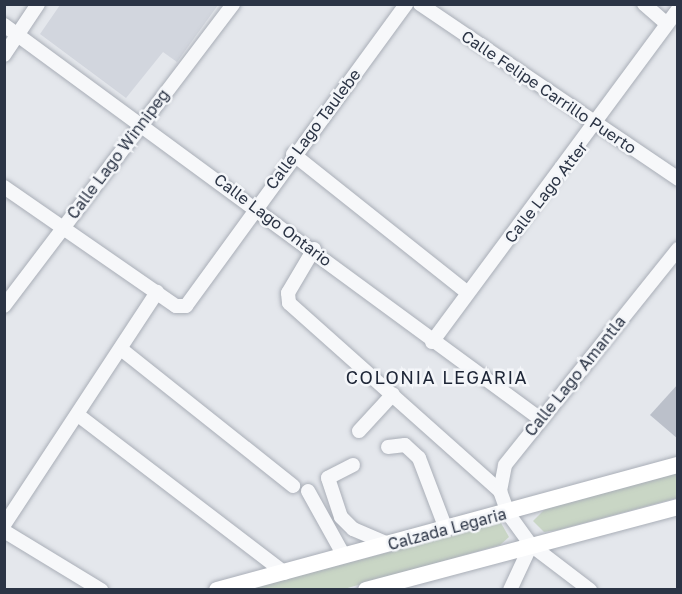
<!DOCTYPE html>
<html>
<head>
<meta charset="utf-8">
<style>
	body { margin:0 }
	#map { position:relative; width:682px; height:594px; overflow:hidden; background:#e4e7ec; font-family:"Golos Text",sans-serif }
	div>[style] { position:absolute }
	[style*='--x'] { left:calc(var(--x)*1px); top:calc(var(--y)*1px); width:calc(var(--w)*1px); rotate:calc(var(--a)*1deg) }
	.built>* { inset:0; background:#d2d6de }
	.green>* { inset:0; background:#c9d6c5 }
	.building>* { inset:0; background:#bbc0ca }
	.roads { filter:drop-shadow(0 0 2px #a9aeb7) drop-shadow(0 0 2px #a9aeb7) }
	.minor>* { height:14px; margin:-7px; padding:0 7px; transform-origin:7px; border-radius:7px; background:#f7f8fa }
	.major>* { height:16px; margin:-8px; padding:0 8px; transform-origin:8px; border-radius:8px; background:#fff }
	span { translate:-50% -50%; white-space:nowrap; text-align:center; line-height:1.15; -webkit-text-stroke:5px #f4f6f9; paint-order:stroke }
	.street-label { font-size:16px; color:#2b3445 }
	.neighbourhood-label { font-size:18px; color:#1d2536; letter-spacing:1.5px }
	.frame { position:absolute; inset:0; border:6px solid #2b3445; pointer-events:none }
</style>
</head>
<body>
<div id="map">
	<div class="built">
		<i style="clip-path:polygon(60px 5px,60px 4px,218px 5px,177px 62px,163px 52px,126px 98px,40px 34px)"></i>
	</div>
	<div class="green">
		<i style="clip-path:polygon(677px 473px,677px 498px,558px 530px,544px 532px,533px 521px,547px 507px)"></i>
		<i style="clip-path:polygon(501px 523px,509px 537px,500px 545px,344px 589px,243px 590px)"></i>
	</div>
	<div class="building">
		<i style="clip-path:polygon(678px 384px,678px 439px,650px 415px)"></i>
	</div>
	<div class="roads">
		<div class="minor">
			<i style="--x:420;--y:4;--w:312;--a:34.1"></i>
			<i style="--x:644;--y:4;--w:30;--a:41"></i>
			<i style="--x:4;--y:25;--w:664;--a:36.3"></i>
			<i style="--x:4;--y:55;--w:61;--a:-56.3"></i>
			<i style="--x:293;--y:154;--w:223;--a:38.5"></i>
			<i style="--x:4;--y:187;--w:209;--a:34.7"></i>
			<i style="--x:176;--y:306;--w:10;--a:0"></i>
			<i style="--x:186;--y:306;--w:374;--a:-53.9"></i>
			<i style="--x:314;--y:249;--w:51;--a:120.6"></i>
			<i style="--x:288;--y:293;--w:10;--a:84"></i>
			<i style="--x:289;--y:303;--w:283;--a:41.7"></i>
			<i style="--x:4;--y:306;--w:379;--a:-52.8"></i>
			<i style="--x:432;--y:342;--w:413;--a:-53.5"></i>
			<i style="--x:121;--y:349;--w:220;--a:38.5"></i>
			<i style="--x:78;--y:415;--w:260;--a:37.4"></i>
			<i style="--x:359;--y:431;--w:50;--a:-47.4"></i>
			<i style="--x:388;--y:447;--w:17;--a:-7"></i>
			<i style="--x:405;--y:445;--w:19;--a:43"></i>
			<i style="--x:419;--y:458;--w:76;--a:69.2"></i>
			<i style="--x:353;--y:465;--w:28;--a:153"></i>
			<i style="--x:328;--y:478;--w:41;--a:71.6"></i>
			<i style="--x:341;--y:517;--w:17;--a:45"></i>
			<i style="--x:353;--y:529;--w:38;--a:23"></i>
			<i style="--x:308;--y:491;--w:74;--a:61"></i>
			<i style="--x:4;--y:525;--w:279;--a:-56.7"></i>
			<i style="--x:4;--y:531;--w:114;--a:31.3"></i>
			<i style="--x:510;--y:590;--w:50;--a:-65"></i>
			<i style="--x:590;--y:590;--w:74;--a:-142.7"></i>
			<i style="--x:531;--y:545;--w:39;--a:-126"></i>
			<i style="--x:508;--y:513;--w:23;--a:-110"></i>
			<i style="--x:500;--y:491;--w:26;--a:-79"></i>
			<i style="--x:505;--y:465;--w:277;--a:-51.3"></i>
		</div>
		<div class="major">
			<i style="--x:217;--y:590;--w:478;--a:-15.2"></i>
			<i style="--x:366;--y:590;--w:323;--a:-14.9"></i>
		</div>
	</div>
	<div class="street-label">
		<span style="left:549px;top:92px;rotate:34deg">Calle Felipe Carrillo Puerto</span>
		<span style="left:313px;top:129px;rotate:-53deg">Calle Lago Taulebe</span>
		<span style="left:118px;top:154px;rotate:-53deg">Calle Lago Winnipeg</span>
		<span style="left:546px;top:192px;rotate:-52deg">Calle Lago Atter</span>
		<span style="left:273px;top:220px;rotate:37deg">Calle Lago Ontario</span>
		<span style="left:575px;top:376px;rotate:-51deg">Calle Lago Amantla</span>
		<span style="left:447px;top:529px;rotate:-15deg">Calzada Legaria</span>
	</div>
	<div class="neighbourhood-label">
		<span style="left:437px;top:377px">COLONIA LEGARIA</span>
	</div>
	<div class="frame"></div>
</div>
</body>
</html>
